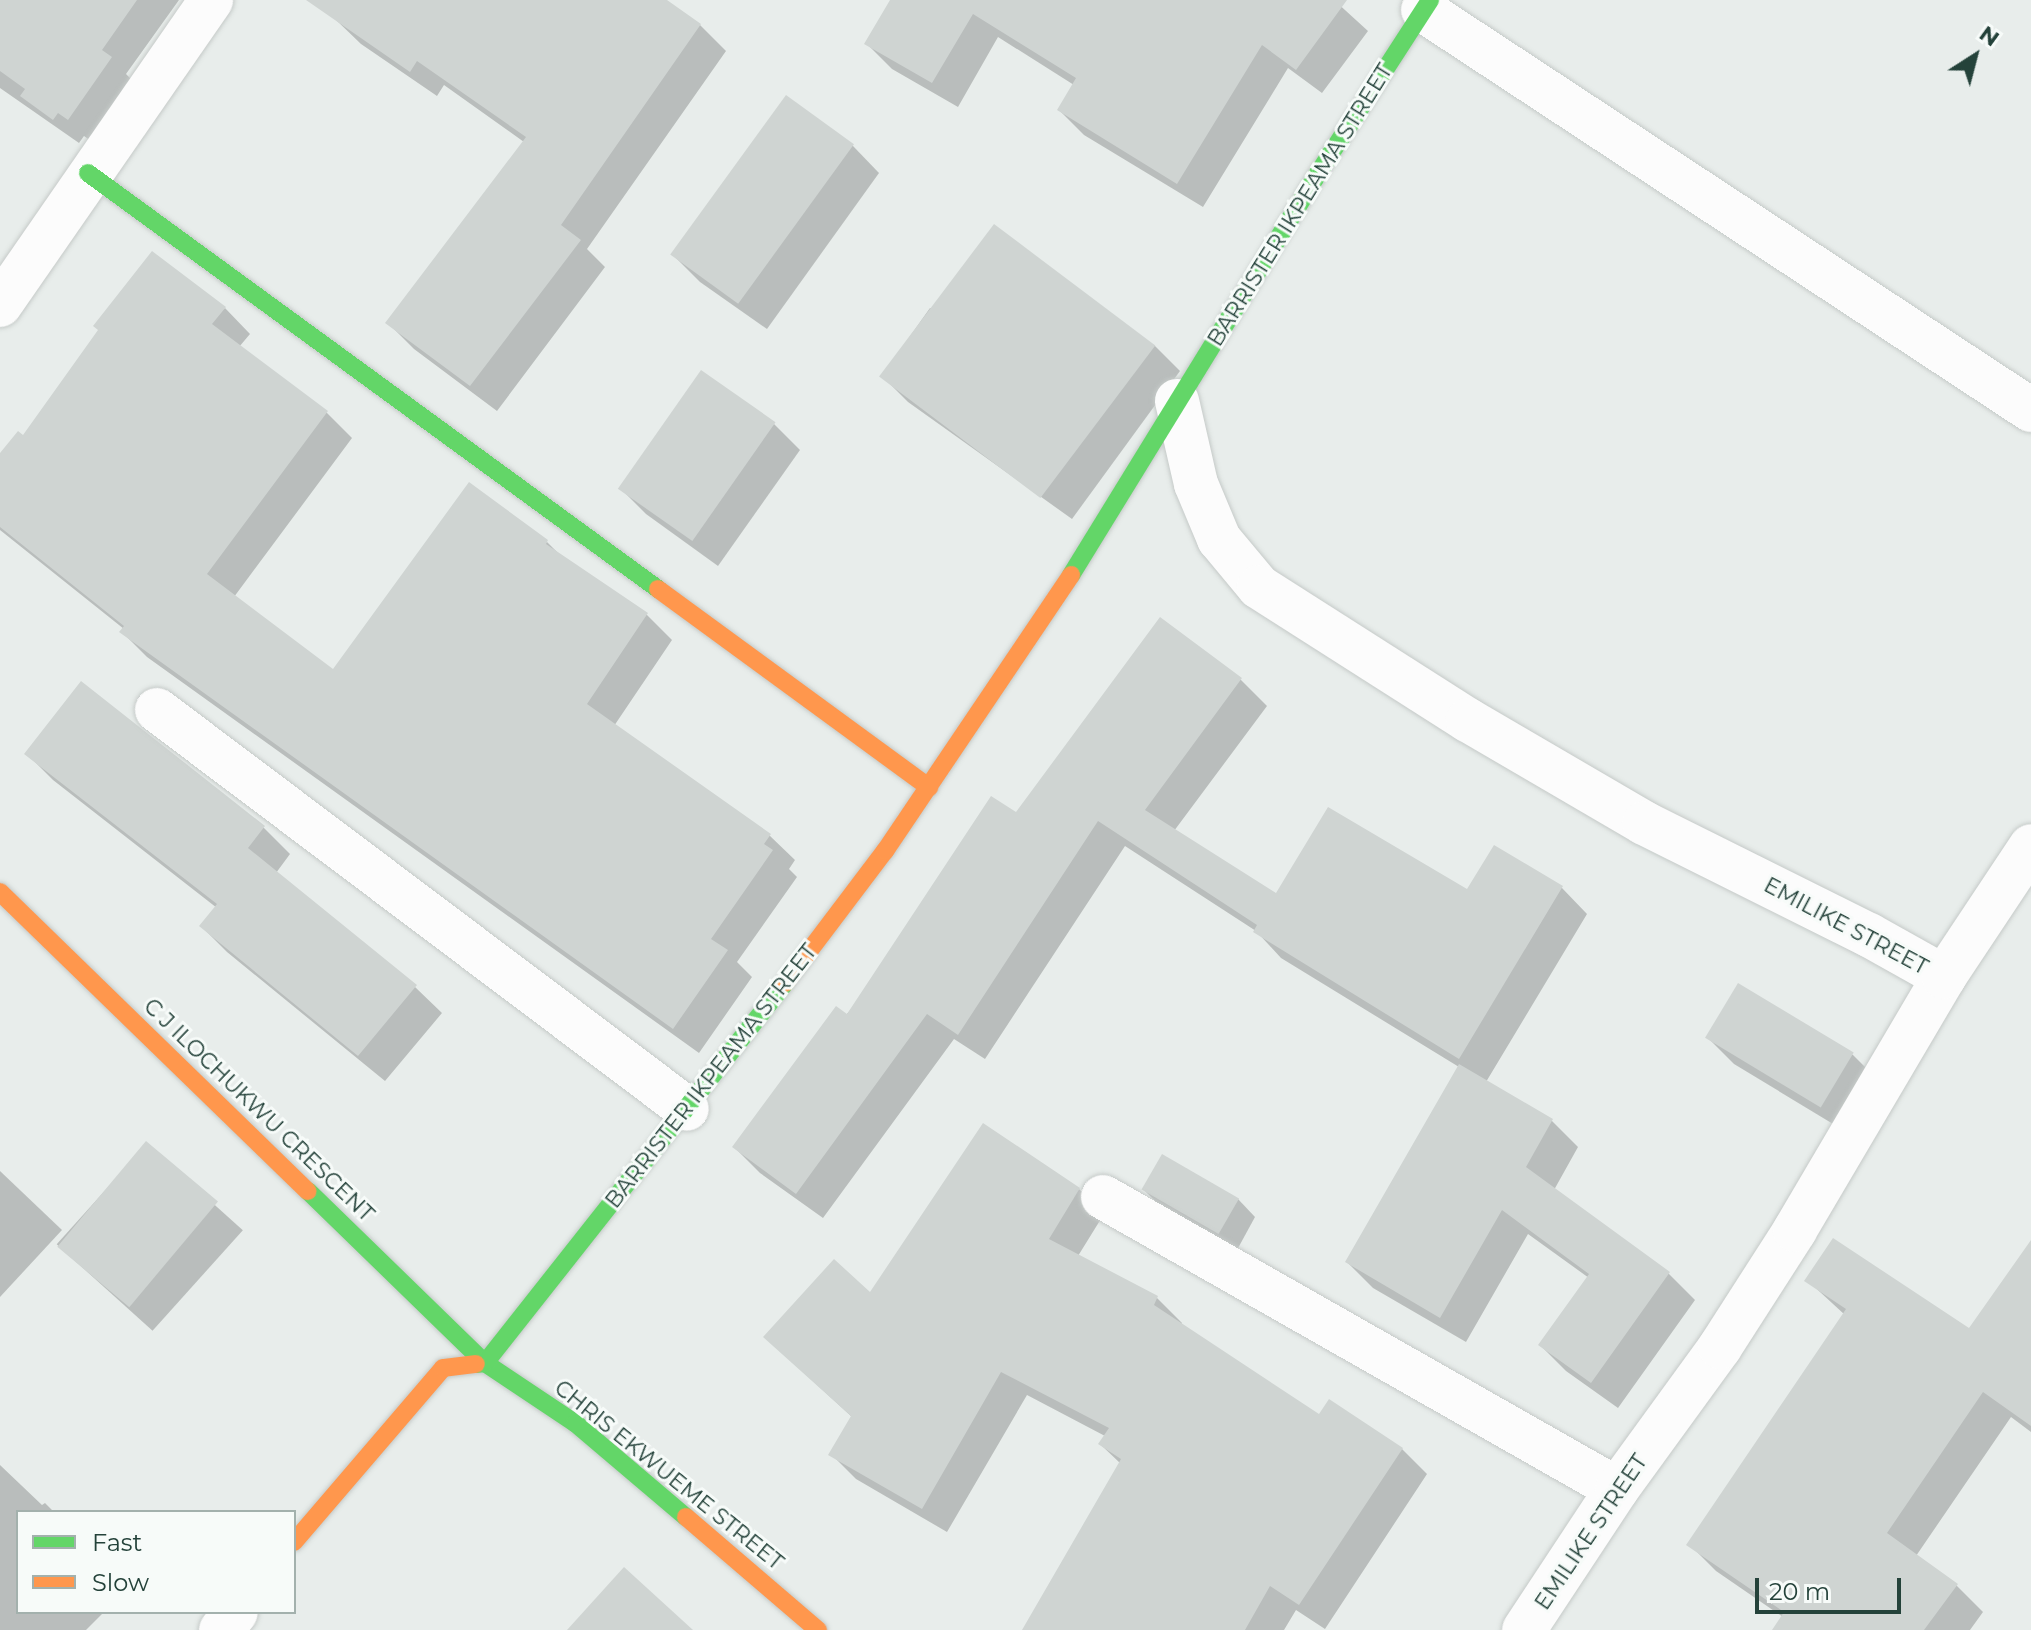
<!DOCTYPE html>
<html>
<head>
<meta charset="utf-8">
<style>
	body { margin:0 }
	#map { position:relative; width:2031px; height:1630px; overflow:hidden; background:#e8edeb; font-family:Montserrat,sans-serif }
	div>[style] { position:absolute }
	[style*='--x'] { left:calc(var(--x)*1px); top:calc(var(--y)*1px); width:calc(var(--w)*1px); rotate:calc(var(--a)*1deg) }
	.shadow>* { inset:0; background:#0003; transform-origin:0 0 }
	.building>* { inset:0; background:#cfd4d2; transform-origin:0 0 }
	.roads { filter:drop-shadow(0 0 2px #c5cac8) drop-shadow(0 0 2px #c5cac8) }
	.street>* { height:44px; margin:-22px; padding:0 22px; transform-origin:22px; border-radius:22px; background:#fcfcfc }
	.fast>* { height:18px; margin:-9px; padding:0 9px; transform-origin:9px; border-radius:9px; background:#63d668 }
	.slow>* { height:18px; margin:-9px; padding:0 9px; transform-origin:9px; border-radius:9px; background:#ff974d }
	span { translate:-50% -50%; white-space:nowrap; text-align:center; line-height:1.15; -webkit-text-stroke:6px #f7fbf9; paint-order:stroke }
	.street-label { font-size:22px; color:#24423a }
	.legend { position:absolute; left:16px; top:1510px; width:280px; height:104px; box-sizing:border-box; background:#f7fbf9; border:2px solid #a3b1ad; margin:0; padding:10px 14px; list-style:none; font-size:24px; color:#24423a }
	.legend li { display:flex; align-items:center; gap:16px; height:40px }
	.legend b { width:40px; border:2px solid #a3b1ad }
	.north { position:absolute; left:1935px; top:16px; width:80px; height:80px; -webkit-text-stroke:6px #f7fbf9; paint-order:stroke; rotate:36deg; font-size:22px; font-weight:700; line-height:32px; text-align:center; color:#24423a }
	.north::after { content:''; display:block; margin:auto; width:28px; height:36px; background:#24423a; clip-path:polygon(50% 0,100% 100%,50% 72%,0 100%) }
	.scale { position:absolute; left:1755px; top:1578px; width:146px; height:36px; box-sizing:border-box; border:4px solid #24423a; border-top:0; padding-left:10px; font-size:24px; line-height:28px; white-space:nowrap; color:#24423a; -webkit-text-stroke:6px #f7fbf9; paint-order:stroke }
</style>
</head>
<body>
<div id="map">
	<div class="shadow">
		<i style="clip-path:polygon(0 0,179px 0,126px 74px,136px 84px,94px 143px,84px 136px,79px 143px,0 88px)"></i>
		<i style="clip-path:polygon(347px 0,664px 0,700px 25px,726px 51px,587px 249px,605px 267px,497px 411px,414px 349px,388px 323px,524px 142px,444px 85px,437px 96px,361px 44px,334px 18px)"></i>
		<i style="clip-path:polygon(892px 0,1334px 0,1368px 31px,1322px 93px,1288px 68px,1203px 207px,1084px 135px,1059px 110px,1074px 85px,998px 37px,958px 107px,892px 69px,867px 44px)"></i>
		<i style="clip-path:polygon(787px 98px,853px 146px,879px 173px,767px 329px,700px 282px,674px 256px)"></i>
		<i style="clip-path:polygon(225px 308px,250px 334px,239px 347px,327px 413px,352px 438px,234px 597px,333px 672px,547px 542px,564px 559px,647px 615px,672px 640px,614px 726px,769px 835px,795px 860px,789px 869px,797px 877px,737px 962px,752px 977px,699px 1053px,147px 657px,122px 632px,124px 629px,0 530px,0 456px)"></i>
		<i style="clip-path:polygon(930px 308px,1154px 345px,1180px 371px,1072px 519px,908px 402px,882px 376px)"></i>
		<i style="clip-path:polygon(774px 424px,800px 450px,718px 566px,646px 514px,620px 488px)"></i>
		<i style="clip-path:polygon(1160px 620px,1241px 680px,1267px 706px,1174px 831px,1277px 896px,1562px 888px,1587px 914px,1486px 1082px,1552px 1121px,1578px 1147px,1554px 1190px,1669px 1274px,1695px 1300px,1618px 1408px,1566px 1371px,1540px 1345px,1589px 1278px,1528px 1234px,1466px 1342px,1373px 1288px,1347px 1262px,1459px 1067px,1281px 958px,1256px 931px,1125px 846px,985px 1059px,954px 1039px,823px 1218px,760px 1173px,734px 1147px,1016px 815px)"></i>
		<i style="clip-path:polygon(81px 684px,264px 828px,290px 854px,276px 873px,415px 987px,442px 1013px,385px 1081px,227px 952px,201px 926px,217px 908px,53px 780px,27px 754px)"></i>
		<i style="clip-path:polygon(1739px 985px,1853px 1055px,1879px 1081px,1848px 1133px,1734px 1064px,1707px 1037px)"></i>
		<i style="left:147px;top:1144px;width:129px;height:135px;rotate:42deg"></i>
		<i style="clip-path:polygon(0 1171px,62px 1230px,0 1297px)"></i>
		<i style="clip-path:polygon(1079px 1189px,1104px 1214px,1078px 1256px,1157px 1298px,1182px 1323px,1181px 1325px,1319px 1417px,1402px 1449px,1427px 1474px,1325px 1629px,1296px 1610px,1284px 1630px,1024px 1630px,1121px 1464px,1100px 1444px,1105px 1436px,1027px 1395px,947px 1532px,856px 1479px,831px 1454px,852px 1417px,791px 1361px,870px 1295px)"></i>
		<i style="clip-path:polygon(1144px 1190px,1238px 1199px,1255px 1217px,1237px 1250px,1162px 1208px)"></i>
		<i style="clip-path:polygon(2031px 1243px,2031px 1432px,2011px 1417px,1916px 1556px,1956px 1585px,1983px 1612px,1970px 1630px,1774px 1630px,1783px 1617px,1716px 1571px,1689px 1544px,1845px 1315px,1807px 1280px,1969px 1331px)"></i>
		<i style="clip-path:polygon(0 1465px,42px 1505px,45px 1503px,54px 1512px,18px 1512px,18px 1612px,104px 1612px,86px 1630px,0 1630px)"></i>
	</div>
	<div class="building">
		<i style="clip-path:polygon(0 0,137px 0,102px 50px,112px 57px,68px 120px,58px 113px,53px 120px,20px 96px,25px 89px,0 71px)"></i>
		<i style="clip-path:polygon(306px 0,667px 0,701px 24px,561px 225px,581px 240px,470px 386px,385px 323px,526px 137px,417px 61px,410px 72px)"></i>
		<i style="clip-path:polygon(890px 0,1347px 0,1296px 70px,1262px 45px,1177px 184px,1057px 110px,1076px 78px,973px 14px,932px 83px,864px 44px)"></i>
		<i style="left:786px;top:95px;width:84px;height:197px;rotate:36deg"></i>
		<i style="left:994px;top:224px;width:202px;height:191px;rotate:37deg"></i>
		<i style="clip-path:polygon(152px 251px,226px 307px,212px 324px,328px 411px,207px 574px,333px 669px,469px 482px,548px 540px,546px 544px,648px 613px,587px 704px,771px 834px,764px 844px,773px 850px,711px 939px,728px 950px,673px 1029px,119px 632px,124px 626px,0 527px,0 453px,18px 431px,23px 435px,98px 330px,93px 326px)"></i>
		<i style="left:701px;top:370px;width:91px;height:145px;rotate:35deg"></i>
		<i style="clip-path:polygon(1160px 617px,1242px 678px,1145px 810px,1276px 893px,1328px 807px,1467px 889px,1494px 845px,1563px 886px,1459px 1059px,1253px 932px,1257px 925px,1098px 821px,958px 1035px,927px 1014px,796px 1194px,732px 1147px,836px 1006px,847px 1014px,991px 796px,1016px 812px)"></i>
		<i style="clip-path:polygon(81px 681px,265px 826px,248px 848px,417px 985px,358px 1056px,199px 926px,217px 904px,24px 754px)"></i>
		<i style="left:1738px;top:983px;width:135px;height:64px;rotate:31deg"></i>
		<i style="clip-path:polygon(1459px 1064px,1553px 1119px,1526px 1167px,1670px 1272px,1591px 1383px,1538px 1345px,1589px 1274px,1502px 1210px,1440px 1318px,1345px 1262px)"></i>
		<i style="clip-path:polygon(983px 1123px,1080px 1188px,1049px 1239px,1158px 1296px,1154px 1305px,1319px 1414px,1329px 1399px,1403px 1448px,1299px 1605px,1270px 1586px,1245px 1630px,1022px 1630px,1121px 1459px,1098px 1444px,1109px 1428px,1001px 1372px,922px 1509px,828px 1455px,851px 1416px,763px 1337px,834px 1259px,870px 1292px)"></i>
		<i style="left:146px;top:1141px;width:94px;height:138px;rotate:40deg"></i>
		<i style="left:1162px;top:1154px;width:89px;height:41px;rotate:30deg"></i>
		<i style="clip-path:polygon(1833px 1238px,1969px 1328px,2031px 1240px,2031px 1426px,1983px 1392px,1887px 1533px,1958px 1584px,1924px 1630px,1772px 1630px,1784px 1612px,1686px 1545px,1846px 1309px,1804px 1281px)"></i>
		<i style="clip-path:polygon(624px 1567px,693px 1630px,567px 1630px)"></i>
	</div>
	<div class="roads">
		<div class="street">
			<i style="--x:1423;--y:10;--w:728;--a:33.34"></i>
			<i style="--x:0;--y:305;--w:371;--a:-55.3"></i>
			<i style="--x:1177;--y:401;--w:85;--a:77.1"></i>
			<i style="--x:1196;--y:484;--w:60;--a:67.3"></i>
			<i style="--x:1219;--y:539;--w:62;--a:50.2"></i>
			<i style="--x:1259;--y:587;--w:248;--a:32.5"></i>
			<i style="--x:1468;--y:720;--w:204;--a:30.3"></i>
			<i style="--x:1644;--y:823;--w:251;--a:26.5"></i>
			<i style="--x:1869;--y:935;--w:86;--a:29.2"></i>
			<i style="--x:157;--y:710;--w:663;--a:36.97"></i>
			<i style="--x:1103;--y:1197;--w:591;--a:29.6"></i>
			<i style="--x:221;--y:1630;--w:23;--a:-50"></i>
			<i style="--x:1524;--y:1630;--w:169;--a:-56.6"></i>
			<i style="--x:1617;--y:1489;--w:175;--a:-54"></i>
			<i style="--x:1720;--y:1347;--w:139;--a:-57.3"></i>
			<i style="--x:1795;--y:1230;--w:294;--a:-59.5"></i>
			<i style="--x:1944;--y:977;--w:157;--a:-56.4"></i>
		</div>
		<div class="fast">
			<i style="--x:88;--y:173;--w:706;--a:36.12"></i>
			<i style="--x:1071;--y:575;--w:466;--a:-58.4"></i>
			<i style="--x:1315;--y:178;--w:212;--a:-57.1"></i>
			<i style="--x:308;--y:1191;--w:247;--a:44.2"></i>
			<i style="--x:485;--y:1363;--w:108;--a:33.7"></i>
			<i style="--x:575;--y:1423;--w:145;--a:40.3"></i>
			<i style="--x:476;--y:1364;--w:9;--a:-6"></i>
			<i style="--x:485;--y:1363;--w:484;--a:-51.7"></i>
		</div>
		<div class="slow">
			<i style="--x:658;--y:589;--w:336;--a:36.2"></i>
			<i style="--x:0;--y:892;--w:429;--a:44.2"></i>
			<i style="--x:785;--y:983;--w:166;--a:-52.9"></i>
			<i style="--x:885;--y:851;--w:333;--a:-56"></i>
			<i style="--x:686;--y:1517;--w:174;--a:40.6"></i>
			<i style="--x:294;--y:1542;--w:229;--a:-49.4"></i>
			<i style="--x:443;--y:1368;--w:33;--a:-7"></i>
		</div>
	</div>
	<div class="street-label">
		<span style="left:1300px;top:205px;rotate:-58deg">BARRISTER IKPEAMA STREET</span>
		<span style="left:1846px;top:926px;rotate:28deg">EMILIKE STREET</span>
		<span style="left:711px;top:1076px;rotate:-52deg">BARRISTER IKPEAMA STREET</span>
		<span style="left:259px;top:1110px;rotate:44deg">C J ILOCHUKWU CRESCENT</span>
		<span style="left:669px;top:1475px;rotate:39deg">CHRIS EKWUEME STREET</span>
		<span style="left:1591px;top:1532px;rotate:-56deg">EMILIKE STREET</span>
	</div>
	<ul class="legend">
	<li><b style="height:10px;background:#63d668"></b>Fast</li>
	<li><b style="height:10px;background:#ff974d"></b>Slow</li>
	</ul>
	<div class="north">N</div>
	<div class="scale">20 m</div>
</div>
</body>
</html>
